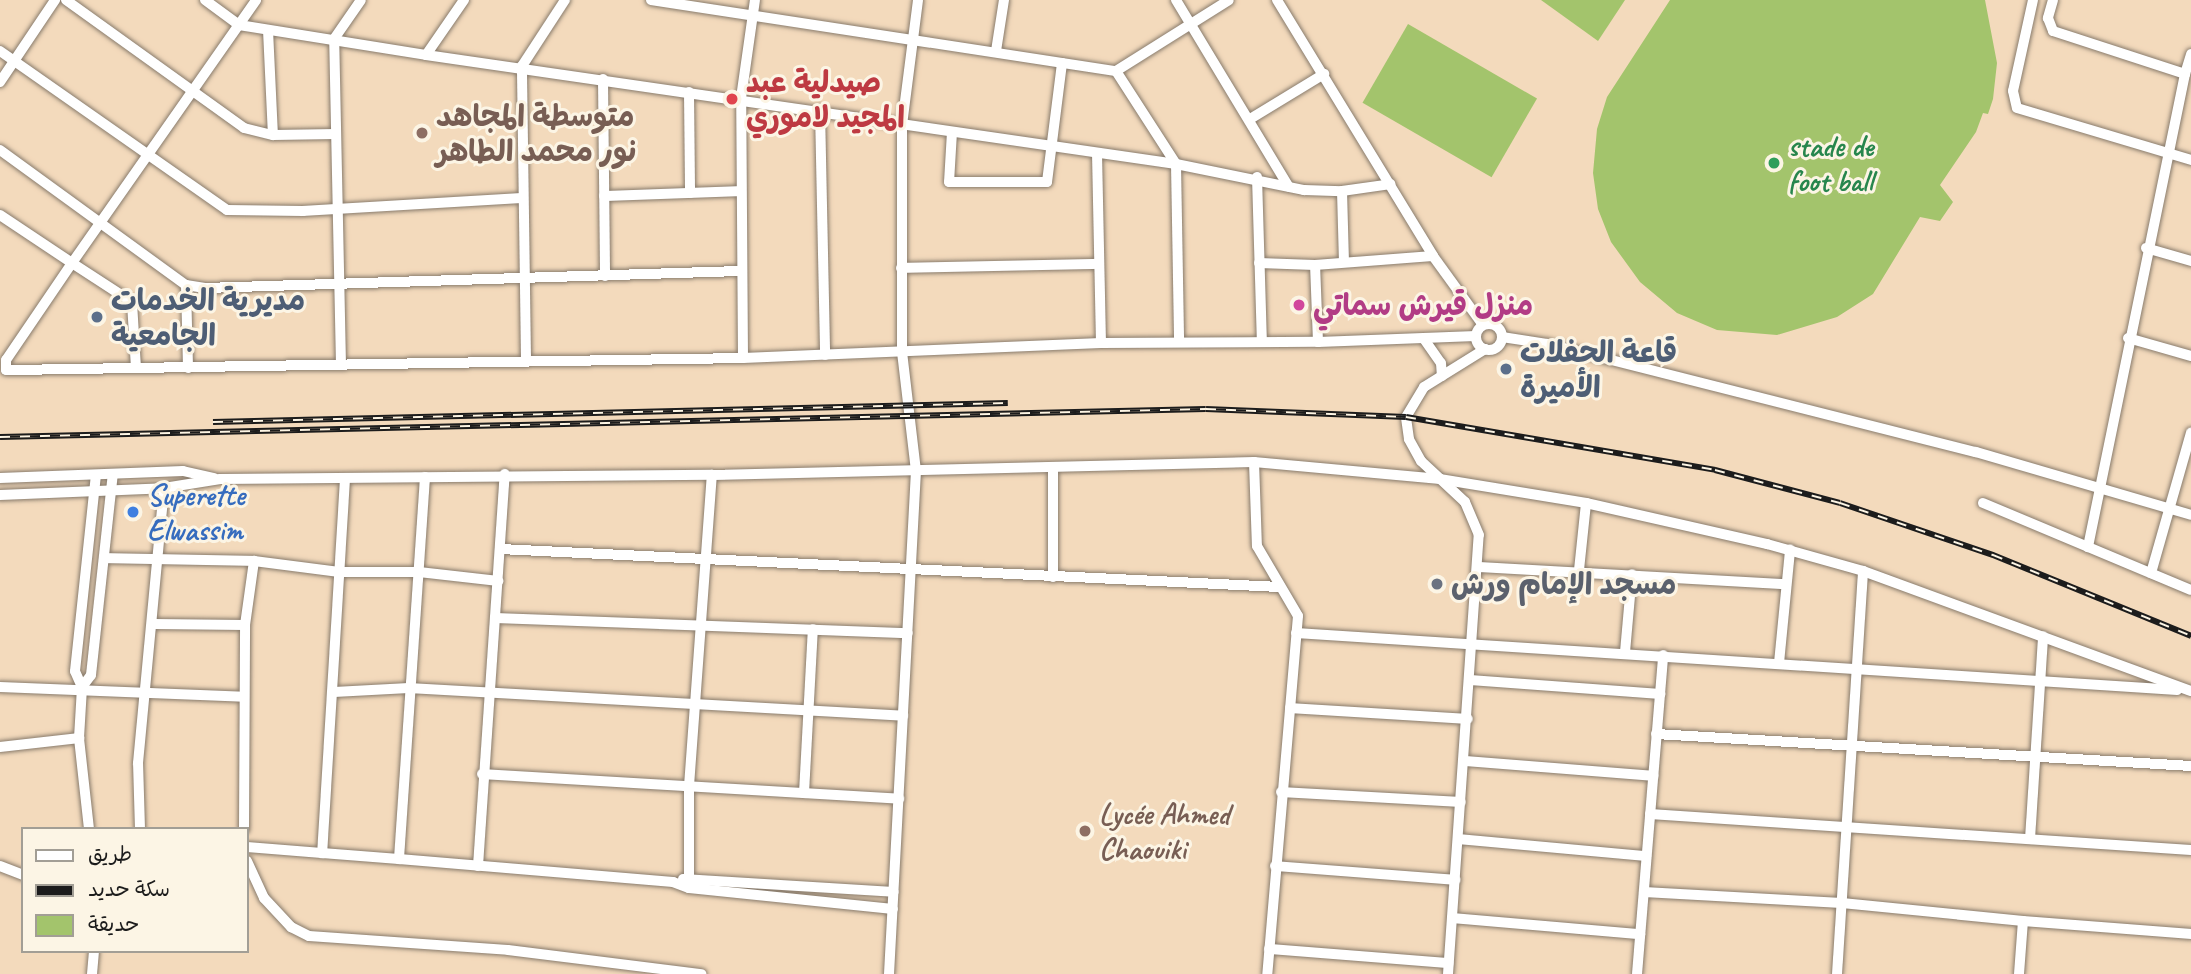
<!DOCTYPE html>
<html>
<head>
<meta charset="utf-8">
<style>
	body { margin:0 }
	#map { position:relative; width:2191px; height:974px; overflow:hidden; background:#f3dabc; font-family:Caveat,"Playpen Sans Arabic",sans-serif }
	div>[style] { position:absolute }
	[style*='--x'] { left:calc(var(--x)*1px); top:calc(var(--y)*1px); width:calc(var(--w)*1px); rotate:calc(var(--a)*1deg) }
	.green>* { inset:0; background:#a3c46c; transform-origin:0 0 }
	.roads { filter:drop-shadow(0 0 2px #887b6c) drop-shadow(0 0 2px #887b6c) }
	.minor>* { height:10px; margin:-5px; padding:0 5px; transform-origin:5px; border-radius:5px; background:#fff }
	.minor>.ring { margin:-5px; padding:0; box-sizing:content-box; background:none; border:10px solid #fff; border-radius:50% }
	.rail>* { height:6px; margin-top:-3px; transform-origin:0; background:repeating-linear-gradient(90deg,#fcf5e5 0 10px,#1c1c1c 0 20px); box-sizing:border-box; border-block:2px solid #1c1c1c }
	.dots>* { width:19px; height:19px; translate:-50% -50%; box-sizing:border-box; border:4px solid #fcf5e5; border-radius:50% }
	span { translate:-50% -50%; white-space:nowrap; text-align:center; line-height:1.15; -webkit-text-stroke:6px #fcf5e5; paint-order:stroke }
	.health-label { font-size:30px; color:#be3a42; font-weight:700 }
	.left { translate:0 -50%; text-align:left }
	.education-label { font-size:30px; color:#785e54; font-weight:700 }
	.leisure-label { font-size:30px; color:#27864d; font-weight:700 }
	.service-label { font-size:30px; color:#4e5e75; font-weight:700 }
	.hotel-label { font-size:30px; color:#b23c85; font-weight:700 }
	.shop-label { font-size:30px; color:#366cbe; font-weight:700 }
	.worship-label { font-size:30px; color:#5b616d; font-weight:700 }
	.legend { position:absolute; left:21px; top:827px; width:228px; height:126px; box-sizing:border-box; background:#fcf5e5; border:2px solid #a29e95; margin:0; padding:9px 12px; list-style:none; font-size:21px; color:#1c1c1c }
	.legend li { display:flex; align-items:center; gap:14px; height:35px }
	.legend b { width:35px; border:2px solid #a29e95 }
</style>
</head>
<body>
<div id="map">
	<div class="green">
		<i style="clip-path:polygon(1541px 0,1625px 0,1598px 41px)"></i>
		<i style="clip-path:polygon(1670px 0,1985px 0,1997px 63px,1993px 99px,1988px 114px,1983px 113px,1976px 132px,1940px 185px,1953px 202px,1940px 221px,1920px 217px,1873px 294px,1837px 317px,1777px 335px,1717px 330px,1677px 313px,1640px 282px,1611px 242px,1598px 209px,1593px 173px,1597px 129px,1607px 97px)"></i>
		<i style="left:1408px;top:24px;width:149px;height:91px;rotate:30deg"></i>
	</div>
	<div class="roads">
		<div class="minor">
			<i style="--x:66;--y:0;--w:219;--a:35.7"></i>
			<i style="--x:244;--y:128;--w:30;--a:14"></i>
			<i style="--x:273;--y:135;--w:63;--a:-0.9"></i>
			<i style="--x:205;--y:0;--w:42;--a:36.3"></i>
			<i style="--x:239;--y:25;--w:189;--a:9.1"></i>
			<i style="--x:426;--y:55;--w:758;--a:8.27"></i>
			<i style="--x:1176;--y:164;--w:131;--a:11.5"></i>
			<i style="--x:1304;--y:190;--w:38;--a:2"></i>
			<i style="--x:1342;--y:191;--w:49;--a:-8.1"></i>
			<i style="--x:651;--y:0;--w:470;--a:8.7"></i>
			<i style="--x:1116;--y:71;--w:133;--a:-32.1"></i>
			<i style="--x:1176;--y:0;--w:218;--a:58.9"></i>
			<i style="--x:1277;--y:0;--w:300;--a:58.6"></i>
			<i style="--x:1433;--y:256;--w:85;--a:54.1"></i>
			<i style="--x:2033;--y:0;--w:93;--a:102.4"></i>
			<i style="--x:2013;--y:91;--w:17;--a:77"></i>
			<i style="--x:2017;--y:108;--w:182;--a:16.6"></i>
			<i style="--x:2053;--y:0;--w:19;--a:106"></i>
			<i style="--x:2048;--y:18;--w:14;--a:69"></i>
			<i style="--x:2053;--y:31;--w:139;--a:18"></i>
			<i style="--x:2185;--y:74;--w:483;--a:101.6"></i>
			<i style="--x:268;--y:30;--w:105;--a:87.3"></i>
			<i style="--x:0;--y:51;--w:277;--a:35"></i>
			<i style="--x:227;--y:210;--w:76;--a:0.8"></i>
			<i style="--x:303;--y:211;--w:218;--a:-3.4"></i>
			<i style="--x:996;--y:51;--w:52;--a:-81.1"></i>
			<i style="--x:426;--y:55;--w:67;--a:-55.4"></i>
			<i style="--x:1116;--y:71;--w:111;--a:57.2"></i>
			<i style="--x:1176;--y:164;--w:178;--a:89"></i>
			<i style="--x:2185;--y:74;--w:21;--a:-73"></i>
			<i style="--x:603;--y:79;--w:197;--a:89.4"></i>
			<i style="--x:0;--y:82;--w:99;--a:-56.1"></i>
			<i style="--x:689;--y:92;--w:101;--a:89.4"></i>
			<i style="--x:820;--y:110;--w:245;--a:88.8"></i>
			<i style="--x:1250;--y:119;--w:87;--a:-31.3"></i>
			<i style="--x:952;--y:132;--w:50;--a:93.4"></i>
			<i style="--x:949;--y:182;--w:98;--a:0"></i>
			<i style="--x:1047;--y:182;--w:120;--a:-82.8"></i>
			<i style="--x:0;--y:150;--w:230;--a:36"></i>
			<i style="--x:186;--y:285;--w:19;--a:9"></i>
			<i style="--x:205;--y:288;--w:535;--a:-1.82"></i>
			<i style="--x:1097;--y:153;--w:190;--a:88.8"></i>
			<i style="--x:1257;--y:177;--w:165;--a:88.3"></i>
			<i style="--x:1342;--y:191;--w:71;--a:88.4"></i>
			<i style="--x:604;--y:196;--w:134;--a:-2.1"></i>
			<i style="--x:0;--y:215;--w:87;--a:33.7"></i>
			<i style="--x:72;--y:263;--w:117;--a:124.2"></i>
			<i style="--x:6;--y:360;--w:10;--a:90"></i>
			<i style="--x:6;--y:370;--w:6;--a:0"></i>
			<i style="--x:12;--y:370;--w:731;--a:-0.94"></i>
			<i style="--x:743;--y:358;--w:358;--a:-2.4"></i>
			<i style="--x:1101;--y:343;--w:217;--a:-0.3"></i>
			<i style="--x:1318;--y:342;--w:158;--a:-2.2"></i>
			<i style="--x:2146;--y:248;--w:47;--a:16.1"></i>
			<i style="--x:1259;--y:263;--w:56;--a:2"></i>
			<i style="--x:901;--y:268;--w:198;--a:-1.2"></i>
			<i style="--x:186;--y:285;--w:83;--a:88.6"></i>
			<i class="ring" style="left:1476px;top:324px;width:16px;height:16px"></i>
			<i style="--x:1502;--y:337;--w:47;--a:8.7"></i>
			<i style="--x:1548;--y:344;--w:441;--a:14.2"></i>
			<i style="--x:1976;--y:452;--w:224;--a:16.3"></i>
			<i style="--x:2128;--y:338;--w:66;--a:15.9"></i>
			<i style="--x:1424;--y:339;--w:29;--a:55"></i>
			<i style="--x:1441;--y:363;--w:13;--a:86"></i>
			<i style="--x:1318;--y:342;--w:77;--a:-92.2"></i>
			<i style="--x:1315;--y:265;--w:118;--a:-4.4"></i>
			<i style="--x:743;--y:358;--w:260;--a:-90.4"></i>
			<i style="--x:741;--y:98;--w:99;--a:-81.9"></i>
			<i style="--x:526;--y:359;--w:293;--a:-90.8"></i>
			<i style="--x:522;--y:66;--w:79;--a:-56.9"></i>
			<i style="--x:341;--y:365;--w:326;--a:-91.2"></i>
			<i style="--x:334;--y:39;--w:47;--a:-55.3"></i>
			<i style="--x:136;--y:368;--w:66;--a:-93.5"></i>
			<i style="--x:132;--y:302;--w:72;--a:-147"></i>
			<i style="--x:72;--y:263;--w:321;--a:-55"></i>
			<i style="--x:1254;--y:462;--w:84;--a:88"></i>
			<i style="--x:1257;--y:546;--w:81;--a:59.6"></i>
			<i style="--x:1298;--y:616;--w:359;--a:94.9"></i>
			<i style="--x:425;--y:477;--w:383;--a:93.9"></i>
			<i style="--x:399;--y:859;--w:275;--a:4.8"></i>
			<i style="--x:673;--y:882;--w:17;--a:21"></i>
			<i style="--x:689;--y:888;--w:205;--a:5.9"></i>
			<i style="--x:0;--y:478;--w:183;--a:-2.2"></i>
			<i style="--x:183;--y:471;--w:32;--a:13"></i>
			<i style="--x:345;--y:479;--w:375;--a:93.5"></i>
			<i style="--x:322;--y:853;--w:77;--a:4.5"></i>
			<i style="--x:0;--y:495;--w:164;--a:-2.4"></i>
			<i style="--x:164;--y:488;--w:57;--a:-9.1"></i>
			<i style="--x:220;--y:479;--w:492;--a:-0.5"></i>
			<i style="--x:712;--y:475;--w:542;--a:-1.37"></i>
			<i style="--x:1254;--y:462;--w:187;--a:5.2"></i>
			<i style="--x:1440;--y:479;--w:148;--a:9.3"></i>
			<i style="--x:1586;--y:503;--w:186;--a:12.8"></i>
			<i style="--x:1767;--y:544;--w:100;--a:15.7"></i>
			<i style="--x:1863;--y:571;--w:349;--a:20.1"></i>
			<i style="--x:1983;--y:503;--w:225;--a:22.7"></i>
			<i style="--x:500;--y:549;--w:781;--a:2.79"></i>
			<i style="--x:104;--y:558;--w:150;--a:1.1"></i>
			<i style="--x:1479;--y:567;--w:307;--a:3.2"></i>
			<i style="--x:1579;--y:570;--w:67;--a:-84"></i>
			<i style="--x:2151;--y:573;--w:146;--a:-74.1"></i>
			<i style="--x:1053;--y:577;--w:110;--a:-90"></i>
			<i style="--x:495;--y:618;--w:413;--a:2.1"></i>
			<i style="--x:154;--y:624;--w:91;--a:0.6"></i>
			<i style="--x:1296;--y:633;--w:883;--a:3.7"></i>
			<i style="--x:1625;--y:652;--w:78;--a:-84.9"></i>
			<i style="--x:1779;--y:663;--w:114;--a:-84.4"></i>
			<i style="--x:1470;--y:680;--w:191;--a:4.2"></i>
			<i style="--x:0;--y:687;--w:244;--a:2.3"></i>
			<i style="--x:82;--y:687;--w:15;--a:-53"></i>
			<i style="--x:91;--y:675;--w:202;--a:-83.8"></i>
			<i style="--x:334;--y:692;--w:75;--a:-3.1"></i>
			<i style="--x:409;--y:688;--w:495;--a:3.2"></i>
			<i style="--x:1290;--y:708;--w:178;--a:3.5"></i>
			<i style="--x:1656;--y:734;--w:536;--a:3.42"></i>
			<i style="--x:0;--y:747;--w:80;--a:-6.5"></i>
			<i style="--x:1464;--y:761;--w:190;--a:4.5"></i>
			<i style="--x:482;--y:774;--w:418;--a:3.4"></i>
			<i style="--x:1281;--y:792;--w:180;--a:3.2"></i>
			<i style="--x:804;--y:793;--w:164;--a:-86.9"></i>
			<i style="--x:1650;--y:814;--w:542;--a:3.81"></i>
			<i style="--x:89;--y:829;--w:92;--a:-96.3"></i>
			<i style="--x:79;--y:738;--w:51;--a:-86.6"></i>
			<i style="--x:82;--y:687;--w:17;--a:-114"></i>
			<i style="--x:75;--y:671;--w:197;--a:-83.9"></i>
			<i style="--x:140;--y:829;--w:66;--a:-91.7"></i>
			<i style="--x:138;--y:763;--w:276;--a:-84.6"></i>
			<i style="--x:244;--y:829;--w:204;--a:-89.7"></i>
			<i style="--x:245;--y:625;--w:65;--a:-82"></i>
			<i style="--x:254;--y:561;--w:86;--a:7.4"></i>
			<i style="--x:339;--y:572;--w:80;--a:0"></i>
			<i style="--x:419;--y:572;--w:80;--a:6.5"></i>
			<i style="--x:1458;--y:839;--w:189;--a:5.2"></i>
			<i style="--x:2030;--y:839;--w:203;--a:-86.3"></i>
			<i style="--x:247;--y:847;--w:75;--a:4.6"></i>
			<i style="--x:247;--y:861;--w:41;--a:65.3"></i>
			<i style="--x:264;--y:898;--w:40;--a:47"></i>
			<i style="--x:291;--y:927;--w:20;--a:27"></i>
			<i style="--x:309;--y:936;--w:199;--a:4"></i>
			<i style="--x:508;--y:950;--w:195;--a:7.1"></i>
			<i style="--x:0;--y:866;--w:25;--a:21"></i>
			<i style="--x:478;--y:866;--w:393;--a:-86.1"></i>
			<i style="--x:1275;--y:866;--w:181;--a:4.4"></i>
			<i style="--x:683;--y:879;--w:211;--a:3.5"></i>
			<i style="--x:689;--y:888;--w:102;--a:-90"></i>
			<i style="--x:689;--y:786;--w:312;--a:-85.8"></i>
			<i style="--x:1644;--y:892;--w:198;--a:3.2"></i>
			<i style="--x:1842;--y:903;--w:182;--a:5.7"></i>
			<i style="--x:1452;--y:918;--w:189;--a:4.9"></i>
			<i style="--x:1269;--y:949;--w:180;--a:4.5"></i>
			<i style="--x:92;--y:974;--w:23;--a:-85"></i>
			<i style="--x:889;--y:974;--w:504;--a:-86.93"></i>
			<i style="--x:916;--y:471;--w:121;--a:-96.7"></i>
			<i style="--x:902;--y:351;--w:226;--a:-90"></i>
			<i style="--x:902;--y:125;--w:126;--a:-82.7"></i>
			<i style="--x:1448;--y:974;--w:440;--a:-86"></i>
			<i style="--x:1479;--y:535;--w:36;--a:-113"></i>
			<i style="--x:1465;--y:502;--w:60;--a:-137"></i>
			<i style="--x:1421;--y:461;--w:25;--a:-119"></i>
			<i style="--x:1409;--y:439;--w:22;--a:-98"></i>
			<i style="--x:1406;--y:417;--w:35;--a:-59"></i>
			<i style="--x:1424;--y:387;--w:72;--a:-31.9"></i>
			<i style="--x:1637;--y:974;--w:320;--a:-85.3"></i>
			<i style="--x:1837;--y:974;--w:404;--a:-86.3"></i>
			<i style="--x:2019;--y:974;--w:53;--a:-85.7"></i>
			<i style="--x:2023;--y:921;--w:169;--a:4.4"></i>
		</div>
	</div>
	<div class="rail">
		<i style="--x:213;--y:422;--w:795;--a:-1.37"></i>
		<i style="--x:0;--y:437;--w:1206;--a:-1.33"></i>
		<i style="--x:1206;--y:409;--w:200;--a:2.3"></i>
		<i style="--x:1406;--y:417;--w:314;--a:9.7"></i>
		<i style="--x:1715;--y:470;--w:129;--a:14.8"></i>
		<i style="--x:1840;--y:503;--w:162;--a:18.8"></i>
		<i style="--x:1993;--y:555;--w:214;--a:22.2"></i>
	</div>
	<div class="dots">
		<i style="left:732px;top:99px;background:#e0444e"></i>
		<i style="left:422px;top:133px;background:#8d6e63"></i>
		<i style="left:1774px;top:163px;background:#2e9e5b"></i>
		<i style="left:1299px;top:305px;background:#d1479c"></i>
		<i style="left:97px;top:317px;background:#5c6f8a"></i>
		<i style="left:1506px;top:369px;background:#5c6f8a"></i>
		<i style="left:133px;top:512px;background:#3f7fe0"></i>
		<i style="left:1437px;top:584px;background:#6b7280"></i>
		<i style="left:1085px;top:831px;background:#8d6e63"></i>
	</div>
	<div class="health-label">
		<span class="left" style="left:746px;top:99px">صيدلية عبد<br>المجيد لاموري</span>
	</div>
	<div class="education-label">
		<span class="left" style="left:436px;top:133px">متوسطة المجاهد<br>نور محمد الطاهر</span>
		<span class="left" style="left:1099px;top:831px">Lycée Ahmed<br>Chaouiki</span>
	</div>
	<div class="leisure-label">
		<span class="left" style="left:1788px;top:163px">stade de<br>foot ball</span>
	</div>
	<div class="service-label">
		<span class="left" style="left:111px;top:317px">مديرية الخدمات<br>الجامعية</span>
		<span class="left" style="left:1520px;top:369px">قاعة الحفلات<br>الأميرة</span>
	</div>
	<div class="hotel-label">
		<span class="left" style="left:1313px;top:305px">منزل قيرش سماتي</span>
	</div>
	<div class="shop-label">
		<span class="left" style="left:147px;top:512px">Superette<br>Elwassim</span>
	</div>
	<div class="worship-label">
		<span class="left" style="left:1451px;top:584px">مسجد الإمام ورش</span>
	</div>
	<ul class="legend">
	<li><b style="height:9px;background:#fff"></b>طريق</li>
	<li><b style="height:9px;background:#1c1c1c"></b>سكة حديد</li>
	<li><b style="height:19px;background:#a3c46c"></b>حديقة</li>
	</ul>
</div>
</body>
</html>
